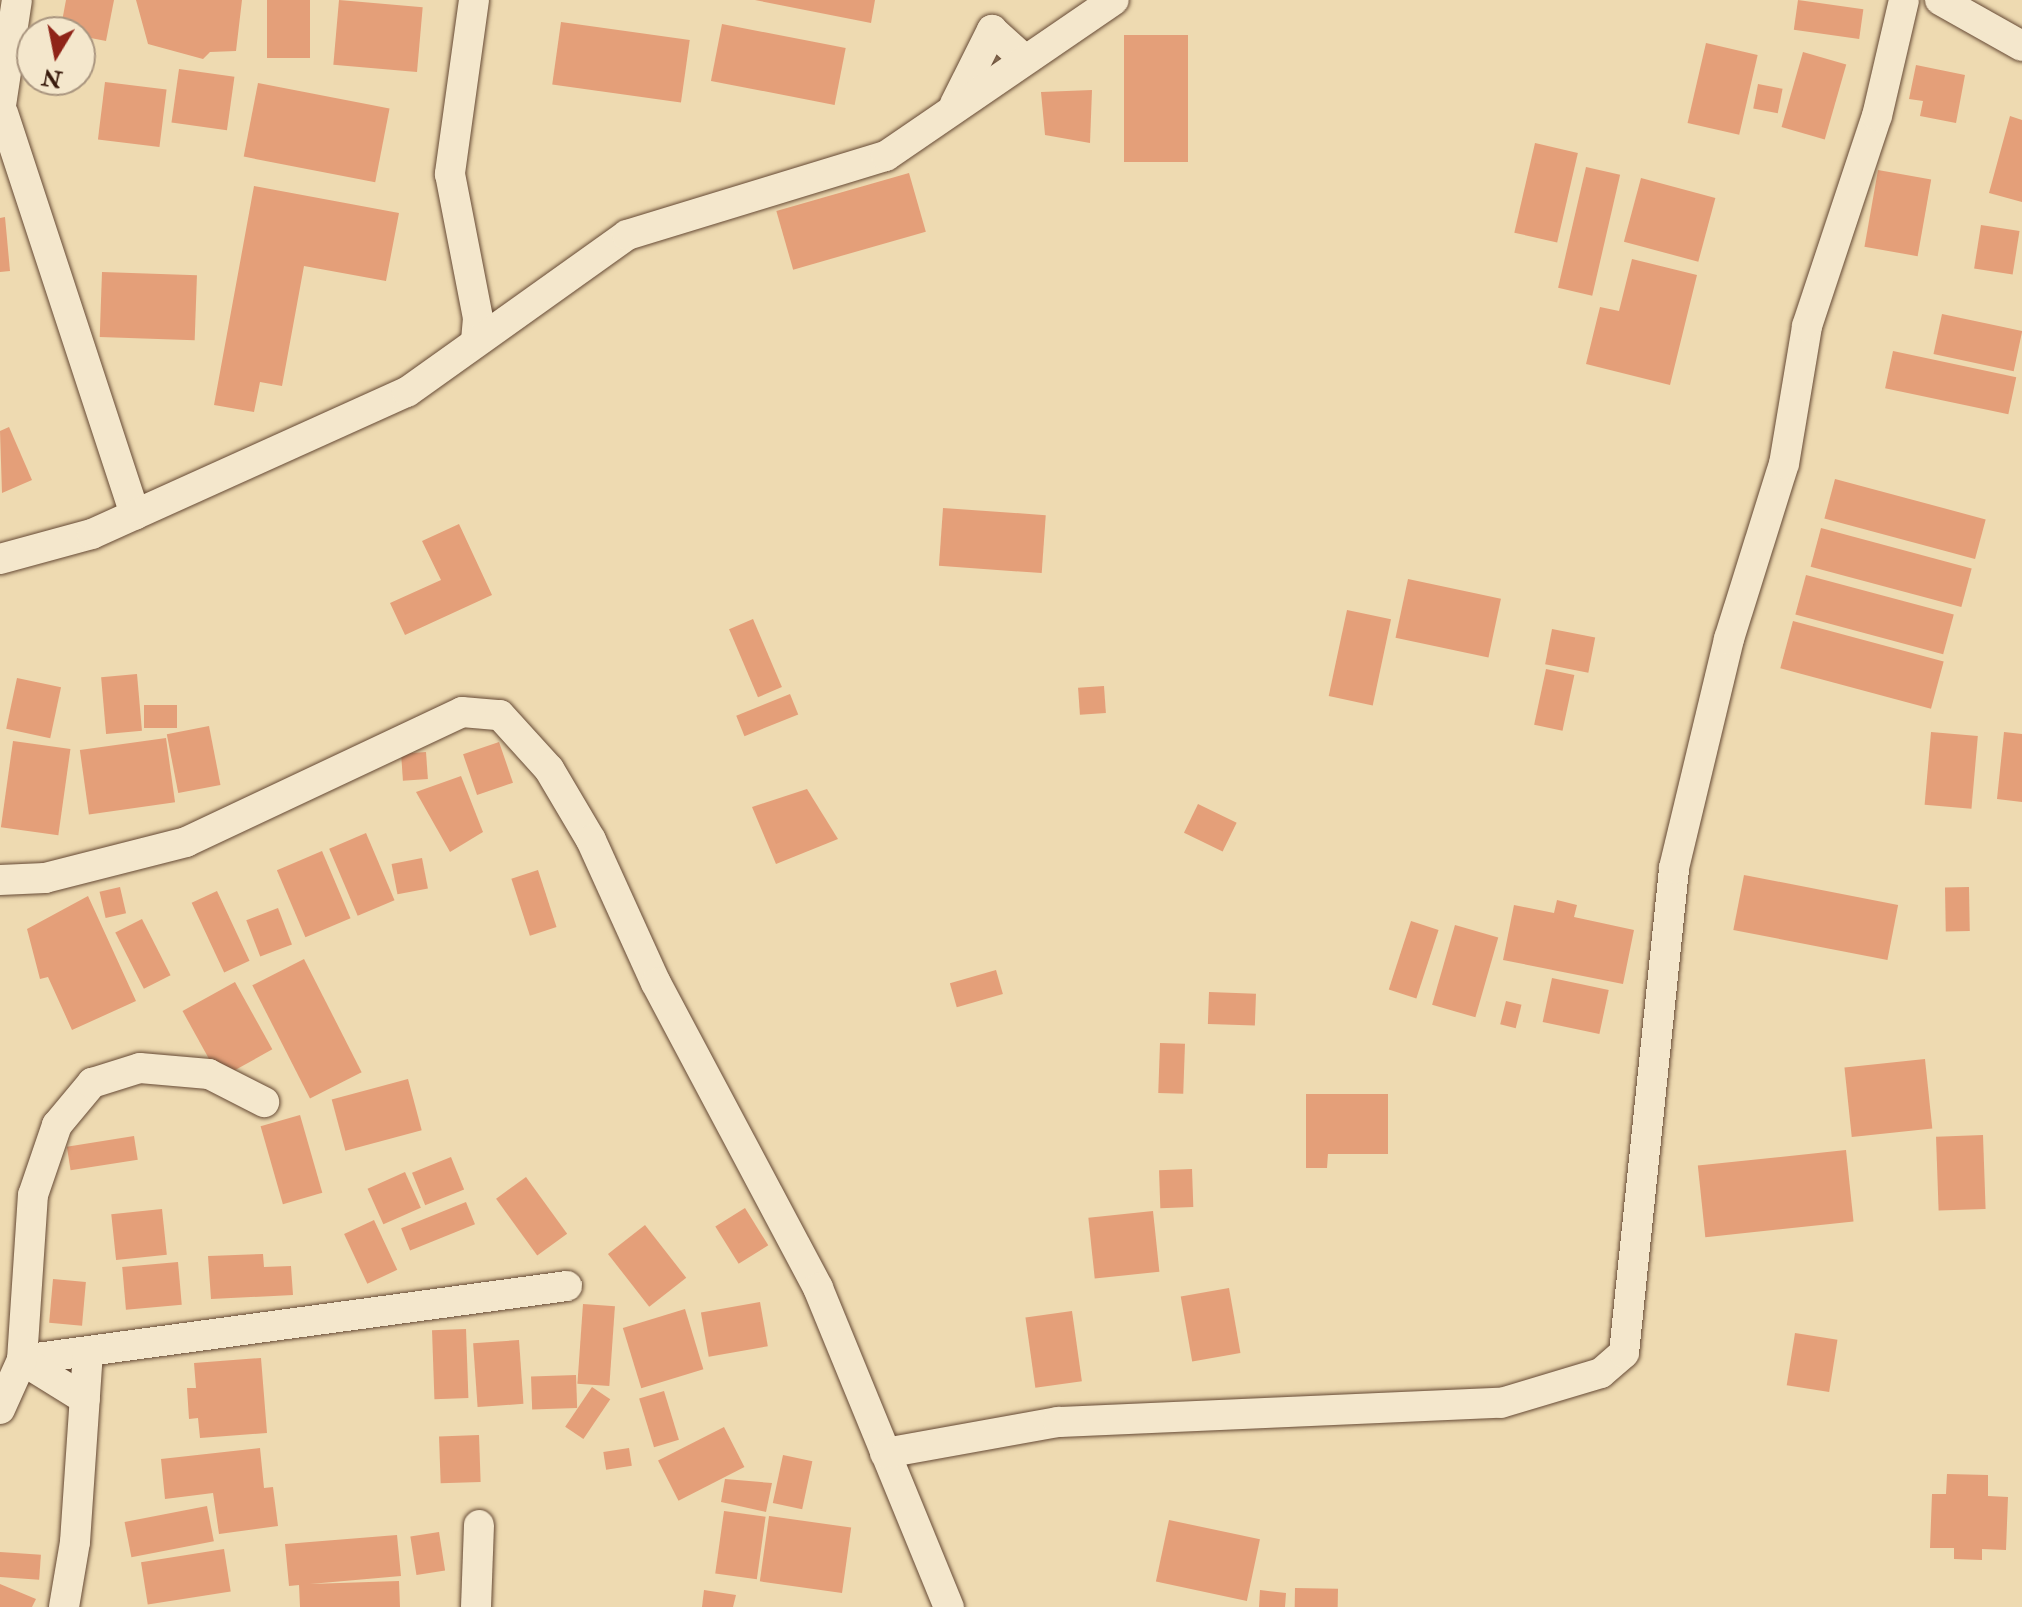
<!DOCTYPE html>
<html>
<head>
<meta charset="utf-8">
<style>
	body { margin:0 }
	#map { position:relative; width:2022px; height:1607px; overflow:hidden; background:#eedab1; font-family:"IM FELL Double Pica",serif }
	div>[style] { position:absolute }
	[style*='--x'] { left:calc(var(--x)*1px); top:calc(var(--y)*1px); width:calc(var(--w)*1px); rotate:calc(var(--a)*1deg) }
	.building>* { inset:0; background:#e49f79; transform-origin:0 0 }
	.roads { filter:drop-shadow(0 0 2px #664a35) drop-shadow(0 0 2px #664a35) }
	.street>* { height:30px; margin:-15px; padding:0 15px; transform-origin:15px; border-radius:15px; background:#f4e7cc }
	span { translate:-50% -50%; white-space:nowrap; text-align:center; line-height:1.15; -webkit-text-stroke:6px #f4e7cc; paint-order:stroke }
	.north { position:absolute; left:16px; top:16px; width:80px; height:80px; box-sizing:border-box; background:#f4e7cc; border:2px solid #a9957f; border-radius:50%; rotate:190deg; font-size:22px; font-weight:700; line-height:32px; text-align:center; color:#381a0c }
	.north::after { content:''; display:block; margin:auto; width:28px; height:36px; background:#8f2418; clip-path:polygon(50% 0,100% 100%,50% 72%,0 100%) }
</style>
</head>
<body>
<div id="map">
	<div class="building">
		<i style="clip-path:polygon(66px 0,114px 0,106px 41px,60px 32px)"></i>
		<i style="clip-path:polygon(136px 0,242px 0,236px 51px,210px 52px,203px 59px,148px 44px)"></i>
		<i style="left:267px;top:0;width:43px;height:58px"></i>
		<i style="left:339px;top:0;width:84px;height:65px;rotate:5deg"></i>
		<i style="clip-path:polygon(755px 0,875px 0,871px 23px)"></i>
		<i style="left:1798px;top:0;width:66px;height:30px;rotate:8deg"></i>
		<i style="left:561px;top:22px;width:130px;height:63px;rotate:8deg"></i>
		<i style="left:722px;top:24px;width:126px;height:58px;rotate:11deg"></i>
		<i style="left:1188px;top:35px;width:127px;height:64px;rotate:90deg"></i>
		<i style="left:1706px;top:43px;width:53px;height:82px;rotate:13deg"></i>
		<i style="left:1803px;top:52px;width:45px;height:78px;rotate:16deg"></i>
		<i style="clip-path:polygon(1916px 65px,1965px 75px,1956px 123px,1920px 116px,1923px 101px,1909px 99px)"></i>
		<i style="left:179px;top:69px;width:56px;height:54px;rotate:8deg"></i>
		<i style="left:105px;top:82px;width:62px;height:58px;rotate:7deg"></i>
		<i style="left:258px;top:83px;width:134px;height:75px;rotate:11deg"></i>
		<i style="left:1758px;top:84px;width:25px;height:25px;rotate:11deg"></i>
		<i style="clip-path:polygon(1092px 90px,1090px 143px,1045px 135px,1041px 92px)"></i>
		<i style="clip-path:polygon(2010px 116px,2022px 120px,2022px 202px,1989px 193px)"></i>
		<i style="left:1535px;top:143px;width:44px;height:92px;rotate:13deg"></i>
		<i style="left:1586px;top:167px;width:35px;height:124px;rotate:13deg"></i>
		<i style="left:1878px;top:170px;width:54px;height:78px;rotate:10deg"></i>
		<i style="left:909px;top:173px;width:61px;height:138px;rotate:74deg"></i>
		<i style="left:1641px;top:178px;width:77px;height:66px;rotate:15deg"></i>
		<i style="clip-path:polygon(254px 186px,399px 213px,386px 281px,304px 266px,282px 386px,260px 382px,254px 412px,214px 405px)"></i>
		<i style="clip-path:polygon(5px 217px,10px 271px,0 272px,0 218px)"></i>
		<i style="left:1981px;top:225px;width:39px;height:44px;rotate:9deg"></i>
		<i style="clip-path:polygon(1632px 259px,1697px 275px,1670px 385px,1586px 364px,1600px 307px,1619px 311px)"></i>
		<i style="left:102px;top:272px;width:95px;height:65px;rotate:2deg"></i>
		<i style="left:1942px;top:314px;width:82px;height:41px;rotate:12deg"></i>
		<i style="left:1893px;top:351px;width:126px;height:38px;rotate:12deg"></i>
		<i style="clip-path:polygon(9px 427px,32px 480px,2px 493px,0 431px)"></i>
		<i style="left:1835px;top:479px;width:156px;height:41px;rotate:15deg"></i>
		<i style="left:943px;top:508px;width:103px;height:58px;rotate:4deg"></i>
		<i style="clip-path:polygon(459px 524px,492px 595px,405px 635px,390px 603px,441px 580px,422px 541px)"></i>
		<i style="left:1821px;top:528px;width:156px;height:40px;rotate:15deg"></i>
		<i style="left:1806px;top:575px;width:153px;height:41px;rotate:15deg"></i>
		<i style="left:1408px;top:579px;width:95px;height:60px;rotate:12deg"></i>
		<i style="left:1347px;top:610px;width:45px;height:88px;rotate:12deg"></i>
		<i style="left:753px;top:619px;width:74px;height:26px;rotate:67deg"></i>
		<i style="left:1793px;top:621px;width:156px;height:49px;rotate:15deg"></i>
		<i style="left:1552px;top:629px;width:44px;height:36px;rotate:11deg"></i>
		<i style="left:1546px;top:669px;width:29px;height:57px;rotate:12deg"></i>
		<i style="left:137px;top:674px;width:57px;height:36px;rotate:85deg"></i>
		<i style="left:17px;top:678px;width:45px;height:52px;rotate:12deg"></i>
		<i style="left:1104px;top:686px;width:27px;height:26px;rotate:86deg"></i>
		<i style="left:790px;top:694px;width:22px;height:58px;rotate:68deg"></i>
		<i style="left:144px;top:705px;width:33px;height:23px"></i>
		<i style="left:209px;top:726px;width:60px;height:43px;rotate:79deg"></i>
		<i style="left:1931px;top:732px;width:47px;height:73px;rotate:5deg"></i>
		<i style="clip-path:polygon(2004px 732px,2022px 734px,2022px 802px,1997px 799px)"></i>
		<i style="left:166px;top:738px;width:65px;height:87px;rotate:82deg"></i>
		<i style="left:13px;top:741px;width:58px;height:87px;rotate:8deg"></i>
		<i style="left:499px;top:742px;width:43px;height:38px;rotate:71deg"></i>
		<i style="left:426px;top:752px;width:27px;height:25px;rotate:86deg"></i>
		<i style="clip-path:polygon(461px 776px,483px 832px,450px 852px,416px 792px)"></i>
		<i style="clip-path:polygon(807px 789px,838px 839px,776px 864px,752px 807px)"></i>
		<i style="left:1198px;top:804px;width:43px;height:32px;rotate:26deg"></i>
		<i style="left:366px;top:833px;width:73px;height:40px;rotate:67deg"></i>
		<i style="left:322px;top:851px;width:73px;height:49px;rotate:67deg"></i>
		<i style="left:422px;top:858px;width:31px;height:31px;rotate:79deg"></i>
		<i style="left:538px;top:870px;width:60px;height:28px;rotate:72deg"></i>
		<i style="left:1744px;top:875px;width:157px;height:56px;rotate:11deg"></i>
		<i style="left:120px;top:887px;width:27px;height:21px;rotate:77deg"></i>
		<i style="left:1969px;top:887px;width:44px;height:24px;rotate:89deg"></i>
		<i style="left:217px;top:891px;width:77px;height:28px;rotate:65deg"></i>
		<i style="clip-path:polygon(88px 896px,136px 1001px,72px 1030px,48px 977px,40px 979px,27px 929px)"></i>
		<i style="clip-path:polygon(1557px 900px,1577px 905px,1574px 917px,1634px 930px,1623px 984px,1503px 960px,1514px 905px,1554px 913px)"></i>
		<i style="left:278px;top:908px;width:39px;height:34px;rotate:69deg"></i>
		<i style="left:142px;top:919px;width:63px;height:30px;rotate:63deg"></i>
		<i style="left:1411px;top:921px;width:29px;height:72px;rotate:18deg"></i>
		<i style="left:1455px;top:925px;width:45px;height:83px;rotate:16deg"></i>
		<i style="left:304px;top:959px;width:127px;height:58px;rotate:63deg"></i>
		<i style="left:996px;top:970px;width:25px;height:48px;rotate:74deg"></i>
		<i style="left:1552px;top:978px;width:58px;height:45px;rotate:12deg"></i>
		<i style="left:235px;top:982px;width:77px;height:60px;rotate:61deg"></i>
		<i style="left:1209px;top:992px;width:47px;height:32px;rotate:2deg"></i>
		<i style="left:1506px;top:1001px;width:16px;height:24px;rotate:14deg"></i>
		<i style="left:1160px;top:1043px;width:25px;height:50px;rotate:2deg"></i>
		<i style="left:1925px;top:1059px;width:70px;height:81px;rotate:84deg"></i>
		<i style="left:408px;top:1079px;width:53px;height:79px;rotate:75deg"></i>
		<i style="clip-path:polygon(1306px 1094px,1388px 1094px,1388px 1154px,1328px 1154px,1327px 1168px,1306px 1168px)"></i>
		<i style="left:300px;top:1115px;width:81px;height:41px;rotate:74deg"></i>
		<i style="left:1983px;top:1135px;width:74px;height:47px;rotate:88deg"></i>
		<i style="left:134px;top:1136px;width:24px;height:68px;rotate:81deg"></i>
		<i style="left:1846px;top:1150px;width:72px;height:149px;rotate:84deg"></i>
		<i style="left:451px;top:1157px;width:35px;height:42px;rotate:68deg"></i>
		<i style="left:1192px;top:1169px;width:38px;height:33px;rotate:88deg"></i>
		<i style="left:405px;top:1172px;width:39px;height:41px;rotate:66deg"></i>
		<i style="left:526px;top:1177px;width:70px;height:37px;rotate:54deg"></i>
		<i style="left:466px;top:1202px;width:24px;height:70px;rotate:68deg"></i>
		<i style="left:745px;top:1208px;width:44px;height:35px;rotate:58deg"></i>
		<i style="left:162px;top:1209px;width:46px;height:51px;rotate:84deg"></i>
		<i style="left:1153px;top:1211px;width:61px;height:65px;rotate:84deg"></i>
		<i style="left:374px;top:1220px;width:55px;height:33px;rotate:65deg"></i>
		<i style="left:645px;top:1225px;width:67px;height:47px;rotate:52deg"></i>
		<i style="clip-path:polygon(263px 1254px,264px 1267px,291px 1266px,293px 1295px,211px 1299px,208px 1256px)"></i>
		<i style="left:178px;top:1262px;width:43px;height:56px;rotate:85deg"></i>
		<i style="left:53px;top:1279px;width:33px;height:44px;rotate:5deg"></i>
		<i style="left:1229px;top:1288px;width:66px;height:49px;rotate:80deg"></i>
		<i style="left:760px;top:1302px;width:45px;height:60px;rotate:80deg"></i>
		<i style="left:583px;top:1304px;width:32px;height:80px;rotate:4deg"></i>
		<i style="left:685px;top:1309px;width:63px;height:65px;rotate:73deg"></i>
		<i style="left:1072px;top:1311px;width:71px;height:47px;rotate:82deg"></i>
		<i style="left:466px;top:1329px;width:69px;height:34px;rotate:88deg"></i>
		<i style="left:1795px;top:1333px;width:43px;height:53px;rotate:9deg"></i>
		<i style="left:519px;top:1340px;width:64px;height:46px;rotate:86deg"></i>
		<i style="clip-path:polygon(261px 1358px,267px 1433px,200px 1438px,198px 1418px,189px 1419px,187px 1388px,196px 1388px,194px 1363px)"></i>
		<i style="left:576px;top:1375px;width:33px;height:45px;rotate:88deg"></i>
		<i style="left:592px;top:1387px;width:22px;height:48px;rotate:34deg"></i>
		<i style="left:664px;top:1391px;width:51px;height:26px;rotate:73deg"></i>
		<i style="left:724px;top:1427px;width:45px;height:74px;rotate:63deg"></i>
		<i style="left:479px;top:1435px;width:47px;height:40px;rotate:88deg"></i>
		<i style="clip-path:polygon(260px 1448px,264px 1488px,273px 1487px,278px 1526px,219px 1534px,213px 1493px,165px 1499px,161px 1459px)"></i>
		<i style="left:629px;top:1448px;width:18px;height:26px;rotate:81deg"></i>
		<i style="left:783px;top:1455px;width:30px;height:49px;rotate:12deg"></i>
		<i style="clip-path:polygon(1947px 1474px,1988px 1475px,1988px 1496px,2008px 1497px,2006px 1550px,1982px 1549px,1982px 1560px,1954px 1559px,1954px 1548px,1930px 1548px,1932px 1494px,1946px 1494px)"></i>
		<i style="clip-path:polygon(725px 1479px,772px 1483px,766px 1512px,721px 1502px)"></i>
		<i style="left:207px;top:1506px;width:36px;height:84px;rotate:79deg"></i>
		<i style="left:724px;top:1511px;width:42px;height:63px;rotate:8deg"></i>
		<i style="left:769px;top:1516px;width:83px;height:66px;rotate:8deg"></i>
		<i style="left:1169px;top:1520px;width:93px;height:63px;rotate:12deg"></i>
		<i style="left:439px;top:1532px;width:39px;height:29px;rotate:81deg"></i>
		<i style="clip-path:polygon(397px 1535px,401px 1576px,310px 1584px,399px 1581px,400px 1607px,300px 1607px,299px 1585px,289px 1586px,285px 1544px)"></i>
		<i style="left:224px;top:1549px;width:43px;height:84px;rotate:81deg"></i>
		<i style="left:0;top:1552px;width:41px;height:25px;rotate:4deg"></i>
		<i style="clip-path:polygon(0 1584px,36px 1599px,32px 1607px,0 1607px)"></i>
		<i style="left:1295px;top:1588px;width:43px;height:19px;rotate:1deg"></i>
		<i style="clip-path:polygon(704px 1590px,736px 1595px,733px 1607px,702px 1607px)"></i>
		<i style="clip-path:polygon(1260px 1590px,1286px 1593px,1285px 1607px,1259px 1607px)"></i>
	</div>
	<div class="roads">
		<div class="street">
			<i style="--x:474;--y:0;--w:176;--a:97.9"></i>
			<i style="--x:450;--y:174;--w:147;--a:79"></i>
			<i style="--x:478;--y:318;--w:24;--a:95"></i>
			<i style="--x:1940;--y:0;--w:94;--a:29.3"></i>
			<i style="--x:955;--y:104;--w:83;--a:-63.4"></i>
			<i style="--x:992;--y:30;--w:43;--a:42.2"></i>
			<i style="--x:0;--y:112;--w:113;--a:-81.4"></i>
			<i style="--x:3;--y:113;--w:423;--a:71.8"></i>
			<i style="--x:0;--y:559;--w:95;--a:-15.2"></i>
			<i style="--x:92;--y:534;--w:346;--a:-24.3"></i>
			<i style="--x:407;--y:392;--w:270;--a:-35.5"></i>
			<i style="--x:627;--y:235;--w:271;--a:-17"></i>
			<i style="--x:886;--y:156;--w:276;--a:-34.4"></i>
			<i style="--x:0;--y:880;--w:45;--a:-2.5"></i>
			<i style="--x:45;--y:878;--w:146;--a:-14.3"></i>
			<i style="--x:186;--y:842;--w:305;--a:-25.2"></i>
			<i style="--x:462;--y:712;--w:38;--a:5"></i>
			<i style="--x:500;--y:715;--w:73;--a:47.8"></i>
			<i style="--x:549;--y:769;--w:82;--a:59.4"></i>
			<i style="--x:591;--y:840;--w:157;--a:65.6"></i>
			<i style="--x:656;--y:983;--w:345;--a:62"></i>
			<i style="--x:818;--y:1288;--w:345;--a:67.7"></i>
			<i style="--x:22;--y:1360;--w:550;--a:-7.73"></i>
			<i style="--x:22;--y:1360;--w:74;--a:31.8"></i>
			<i style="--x:0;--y:1409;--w:54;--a:-65.8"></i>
			<i style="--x:22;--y:1360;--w:165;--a:-86.2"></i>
			<i style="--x:33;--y:1195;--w:74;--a:-71.1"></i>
			<i style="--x:57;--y:1125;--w:55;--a:-50.2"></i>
			<i style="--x:92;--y:1083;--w:50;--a:-17.4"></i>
			<i style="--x:140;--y:1068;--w:69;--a:5"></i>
			<i style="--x:209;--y:1074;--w:62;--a:27"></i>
			<i style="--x:885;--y:1453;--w:176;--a:-10.2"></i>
			<i style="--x:1058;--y:1422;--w:443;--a:-2.5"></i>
			<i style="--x:1501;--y:1403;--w:104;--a:-16.7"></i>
			<i style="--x:1601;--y:1373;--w:30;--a:-41"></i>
			<i style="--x:1624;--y:1353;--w:488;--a:-84.1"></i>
			<i style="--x:1674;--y:868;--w:236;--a:-76.5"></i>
			<i style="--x:1729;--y:639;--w:183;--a:-72.6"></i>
			<i style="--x:1784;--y:464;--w:140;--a:-80.5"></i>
			<i style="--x:1807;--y:326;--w:221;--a:-71.6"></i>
			<i style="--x:1877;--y:116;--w:119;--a:-76.9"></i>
			<i style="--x:64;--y:1607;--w:66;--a:-80.4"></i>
			<i style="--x:75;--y:1542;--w:191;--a:-86.1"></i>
			<i style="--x:476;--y:1607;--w:82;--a:-87.9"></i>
		</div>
	</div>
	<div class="north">N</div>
</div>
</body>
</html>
